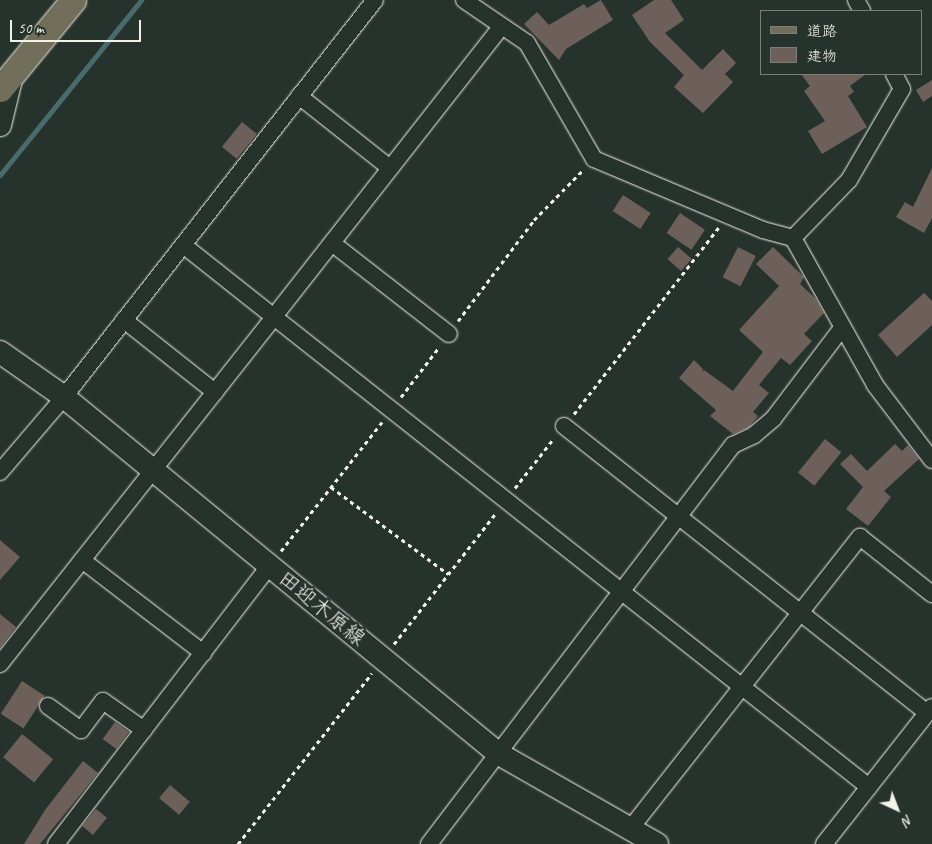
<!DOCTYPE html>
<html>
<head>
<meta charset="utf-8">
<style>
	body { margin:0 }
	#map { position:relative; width:932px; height:844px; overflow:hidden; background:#26332d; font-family:Caveat,"Klee One",sans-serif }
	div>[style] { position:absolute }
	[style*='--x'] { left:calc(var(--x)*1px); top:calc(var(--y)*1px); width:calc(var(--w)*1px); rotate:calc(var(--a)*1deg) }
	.stream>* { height:5px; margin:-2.5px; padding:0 2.5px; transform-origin:2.5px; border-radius:2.5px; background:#486c6d }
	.building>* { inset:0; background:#6d605a; transform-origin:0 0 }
	.path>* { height:3px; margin-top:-1.5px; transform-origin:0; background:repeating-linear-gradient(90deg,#f4f1e8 0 4px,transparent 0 8px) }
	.roads { filter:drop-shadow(0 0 1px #f4f1e8) drop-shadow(0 0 1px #f4f1e8) }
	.street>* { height:16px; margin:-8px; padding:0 8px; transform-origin:8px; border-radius:8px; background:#26332d }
	.secondary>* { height:22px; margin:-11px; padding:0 11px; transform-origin:11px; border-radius:11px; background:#26332d }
	.primary>* { height:25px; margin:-12.5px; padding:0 12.5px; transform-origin:12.5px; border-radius:12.5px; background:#716e59 }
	span { translate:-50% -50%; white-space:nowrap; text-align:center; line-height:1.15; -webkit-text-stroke:4.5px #26332d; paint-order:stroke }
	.street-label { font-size:21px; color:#f4f1e8 }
	.legend { position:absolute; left:760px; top:10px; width:162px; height:65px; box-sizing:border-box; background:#26332d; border:1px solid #787f78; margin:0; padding:6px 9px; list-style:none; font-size:15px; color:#f4f1e8 }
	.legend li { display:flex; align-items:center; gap:10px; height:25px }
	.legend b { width:25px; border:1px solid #787f78 }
	.north { position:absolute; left:872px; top:784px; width:50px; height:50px; -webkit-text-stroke:4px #26332d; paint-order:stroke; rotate:137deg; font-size:14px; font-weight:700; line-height:20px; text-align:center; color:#f4f1e8 }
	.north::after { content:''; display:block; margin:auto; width:18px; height:22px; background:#f4f1e8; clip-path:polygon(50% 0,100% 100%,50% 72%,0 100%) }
	.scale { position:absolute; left:10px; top:20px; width:131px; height:22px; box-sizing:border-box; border:2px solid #f4f1e8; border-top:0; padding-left:6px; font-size:15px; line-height:18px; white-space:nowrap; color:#f4f1e8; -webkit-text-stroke:4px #26332d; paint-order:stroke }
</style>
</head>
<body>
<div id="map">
	<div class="stream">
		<i style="--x:0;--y:175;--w:225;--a:-51.1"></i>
	</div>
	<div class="building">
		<i style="clip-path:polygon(601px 0,613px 20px,566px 49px,559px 60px,524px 24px,537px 12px,549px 25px,584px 4px,587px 8px)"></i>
		<i style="clip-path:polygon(654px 0,671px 0,684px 20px,665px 33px,702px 70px,723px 49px,736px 63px,725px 74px,733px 82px,703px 113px,674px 87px,684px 75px,650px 42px,632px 15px)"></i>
		<i style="clip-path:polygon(801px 74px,866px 74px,850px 86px,854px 92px,848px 96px,867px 127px,822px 154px,808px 131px,825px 121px,804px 91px,810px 86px)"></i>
		<i style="clip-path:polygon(932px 80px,932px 96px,923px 102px,916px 90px)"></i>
		<i style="left:242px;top:122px;width:19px;height:32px;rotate:39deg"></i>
		<i style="clip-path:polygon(932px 168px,932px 218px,924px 233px,896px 217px,905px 202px,913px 207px)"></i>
		<i style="left:623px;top:195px;width:33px;height:19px;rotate:33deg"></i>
		<i style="left:680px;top:213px;width:30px;height:24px;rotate:34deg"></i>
		<i style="left:678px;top:247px;width:18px;height:16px;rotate:41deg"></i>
		<i style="left:738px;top:247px;width:20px;height:34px;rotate:27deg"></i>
		<i style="clip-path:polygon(773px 247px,804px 277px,800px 284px,815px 298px,824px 313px,804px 334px,812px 341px,790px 365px,781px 358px,759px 385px,769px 393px,753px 412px,758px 416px,749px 427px,733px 434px,710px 416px,716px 410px,679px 378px,694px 360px,703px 369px,702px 372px,704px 370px,733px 391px,763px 352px,739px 330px,779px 286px,756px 264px)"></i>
		<i style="clip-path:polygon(924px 293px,932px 301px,932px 325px,897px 357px,878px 335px)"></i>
		<i style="left:825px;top:439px;width:21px;height:43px;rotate:39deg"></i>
		<i style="clip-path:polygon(895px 444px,902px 451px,908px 445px,919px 459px,884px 491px,891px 497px,868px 526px,846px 509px,863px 487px,840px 464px,851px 454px,867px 471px)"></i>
		<i style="clip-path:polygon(0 540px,20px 557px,0 580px)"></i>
		<i style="clip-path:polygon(0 614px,16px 627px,0 648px)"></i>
		<i style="left:22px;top:681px;width:27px;height:39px;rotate:33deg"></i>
		<i style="left:115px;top:722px;width:17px;height:21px;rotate:36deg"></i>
		<i style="left:22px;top:734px;width:40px;height:30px;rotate:39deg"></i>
		<i style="clip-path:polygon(83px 761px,98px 773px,40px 844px,24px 844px,45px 810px)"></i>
		<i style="left:170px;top:785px;width:26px;height:17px;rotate:40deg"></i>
		<i style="left:96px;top:809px;width:14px;height:22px;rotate:39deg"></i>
	</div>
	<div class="path">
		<i style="--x:458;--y:321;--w:126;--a:-53"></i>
		<i style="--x:534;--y:220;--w:70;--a:-45.6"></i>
		<i style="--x:401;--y:397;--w:64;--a:-52.6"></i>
		<i style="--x:574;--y:414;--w:237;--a:-52.2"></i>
		<i style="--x:331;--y:487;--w:146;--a:36.6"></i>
		<i style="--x:515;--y:488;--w:63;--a:-52"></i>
		<i style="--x:281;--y:551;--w:164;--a:-51.9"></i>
		<i style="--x:394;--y:644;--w:166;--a:-52.1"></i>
		<i style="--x:238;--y:844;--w:217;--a:-51.9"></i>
	</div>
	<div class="roads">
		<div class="street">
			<i style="--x:464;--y:0;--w:76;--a:34.3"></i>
			<i style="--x:527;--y:43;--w:134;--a:60"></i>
			<i style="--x:594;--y:159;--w:183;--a:22.8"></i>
			<i style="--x:763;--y:230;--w:31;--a:15"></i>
			<i style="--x:793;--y:238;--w:168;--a:60.8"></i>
			<i style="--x:875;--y:385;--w:94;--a:52.8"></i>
			<i style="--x:856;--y:0;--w:13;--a:61"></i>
			<i style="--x:501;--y:27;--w:368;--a:128.1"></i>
			<i style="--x:274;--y:317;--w:758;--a:38.31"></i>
			<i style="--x:299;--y:96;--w:116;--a:38.4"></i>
			<i style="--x:793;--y:238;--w:81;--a:-46"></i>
			<i style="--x:849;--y:180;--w:105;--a:-59.8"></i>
			<i style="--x:902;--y:89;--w:17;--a:-118"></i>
			<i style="--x:332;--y:243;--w:148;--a:37.9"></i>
			<i style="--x:124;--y:320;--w:116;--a:38.4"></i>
			<i style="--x:564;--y:426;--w:463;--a:38.3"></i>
			<i style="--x:0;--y:472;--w:99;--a:-49.5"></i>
			<i style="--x:64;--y:397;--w:504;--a:-51.93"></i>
			<i style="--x:82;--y:560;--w:153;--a:37.5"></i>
			<i style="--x:0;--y:664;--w:442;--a:-51.7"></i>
			<i style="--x:274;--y:317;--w:116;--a:-141.6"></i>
			<i style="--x:48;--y:706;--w:41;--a:36"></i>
			<i style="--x:81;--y:730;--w:36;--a:-53"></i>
			<i style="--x:103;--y:701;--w:50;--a:35.3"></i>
			<i style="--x:630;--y:829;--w:372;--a:-51.8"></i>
			<i style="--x:860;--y:537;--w:92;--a:38.4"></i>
			<i style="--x:56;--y:844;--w:352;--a:-52.5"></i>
			<i style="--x:429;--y:844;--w:502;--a:-52.7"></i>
			<i style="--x:733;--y:445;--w:23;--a:-25"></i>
			<i style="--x:754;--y:435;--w:25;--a:-40"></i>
			<i style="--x:773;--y:419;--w:114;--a:-52.8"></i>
			<i style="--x:824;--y:844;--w:174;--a:-51.8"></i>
		</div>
		<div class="secondary">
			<i style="--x:0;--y:125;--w:51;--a:-76.5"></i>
			<i style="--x:0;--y:352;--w:78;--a:35.1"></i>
			<i style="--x:64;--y:397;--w:563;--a:39.38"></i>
			<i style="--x:499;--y:754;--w:182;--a:29.7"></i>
		</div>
		<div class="primary">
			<i style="--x:0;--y:89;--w:115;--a:-50.6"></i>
		</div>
	</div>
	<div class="street-label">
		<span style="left:322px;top:608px;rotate:39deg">田迎木原線</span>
	</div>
	<ul class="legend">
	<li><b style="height:6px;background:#716e59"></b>道路</li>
	<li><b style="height:14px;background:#6d605a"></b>建物</li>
	</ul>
	<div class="north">N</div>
	<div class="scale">50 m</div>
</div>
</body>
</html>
